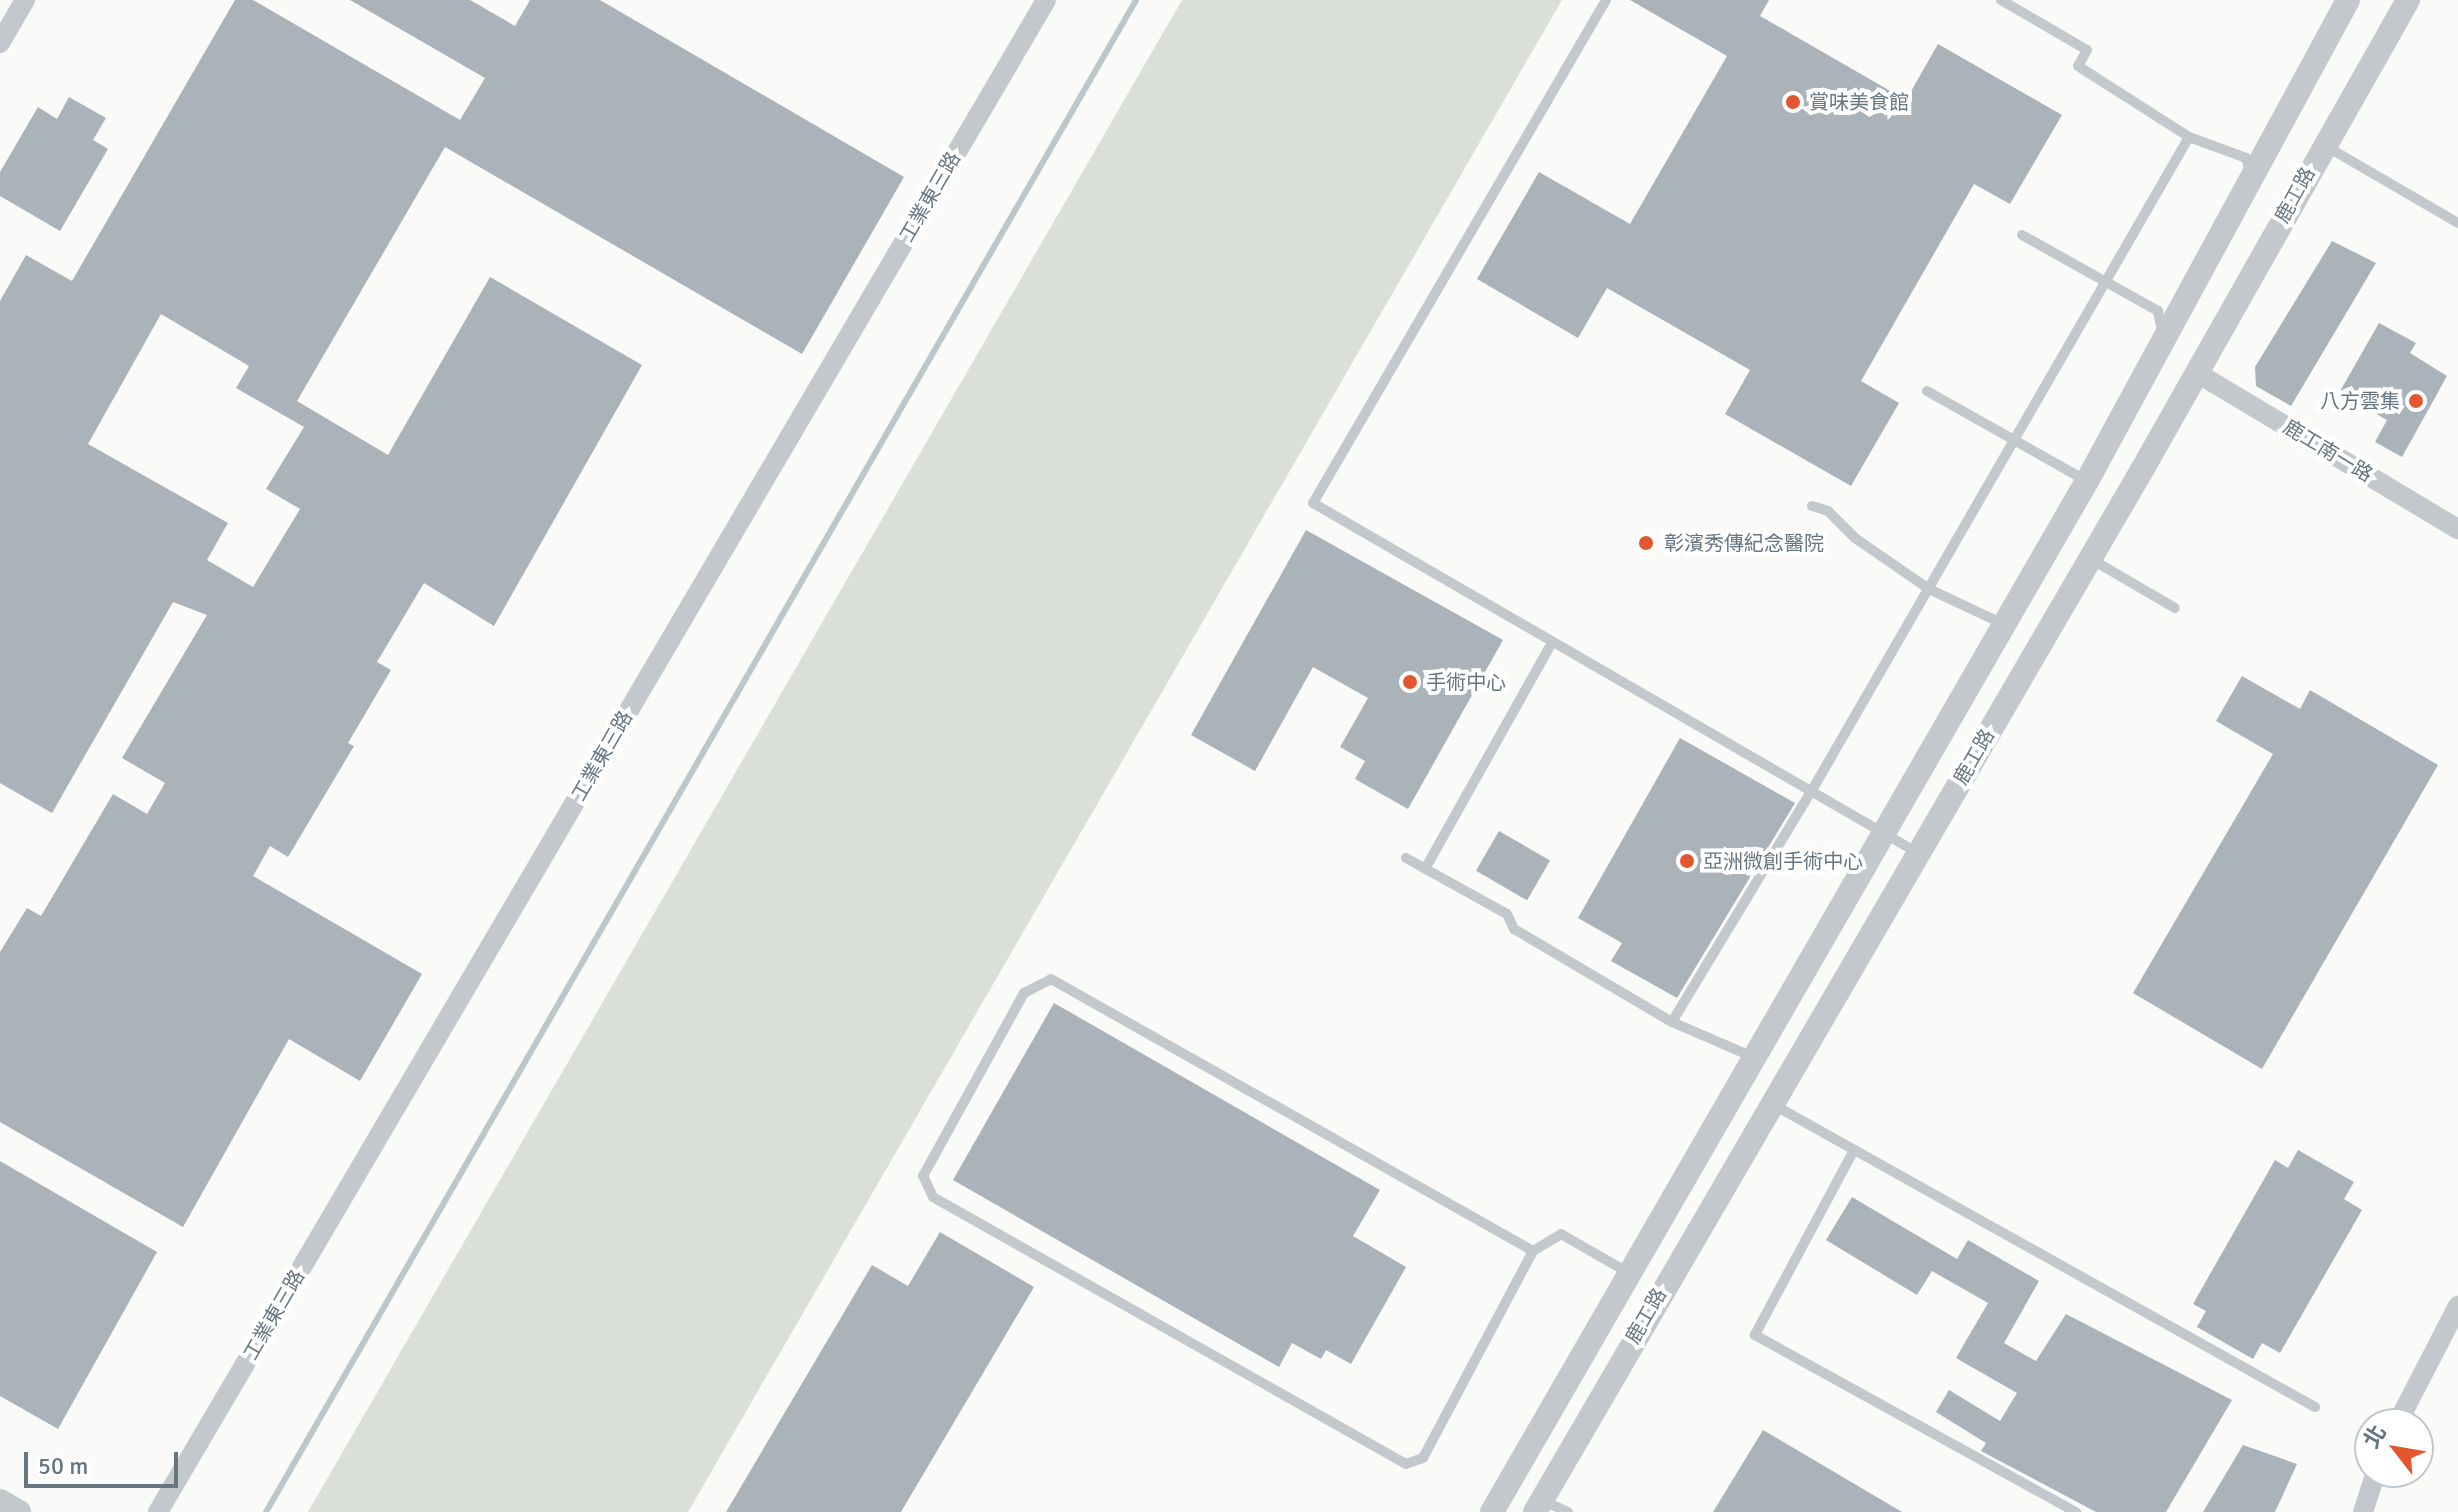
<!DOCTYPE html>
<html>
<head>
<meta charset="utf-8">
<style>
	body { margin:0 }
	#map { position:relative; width:2458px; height:1512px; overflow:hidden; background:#fafaf8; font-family:Signika,"Noto Sans TC",sans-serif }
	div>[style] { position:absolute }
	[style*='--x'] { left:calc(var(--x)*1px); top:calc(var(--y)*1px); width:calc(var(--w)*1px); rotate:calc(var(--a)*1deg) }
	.green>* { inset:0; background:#dadfd7 }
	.stream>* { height:6px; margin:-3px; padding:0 3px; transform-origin:3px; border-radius:3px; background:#bbc7cb }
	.building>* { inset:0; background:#aab3b9; transform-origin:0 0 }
	.service>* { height:10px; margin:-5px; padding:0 5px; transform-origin:5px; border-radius:5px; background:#c3c8cc }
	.minor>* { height:20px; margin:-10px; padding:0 10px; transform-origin:10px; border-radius:10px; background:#c3c8cc }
	.tertiary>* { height:24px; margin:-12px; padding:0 12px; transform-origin:12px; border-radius:12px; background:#c3c8cc }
	.dots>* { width:22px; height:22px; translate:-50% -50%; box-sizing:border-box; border:4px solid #fff; border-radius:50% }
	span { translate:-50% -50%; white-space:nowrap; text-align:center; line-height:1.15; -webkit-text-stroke:8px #fff; paint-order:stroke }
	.poi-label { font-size:20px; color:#657683 }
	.left { translate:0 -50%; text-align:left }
	.right { translate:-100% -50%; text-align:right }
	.street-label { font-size:20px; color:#657683 }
	.north { position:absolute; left:2354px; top:1408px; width:80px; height:80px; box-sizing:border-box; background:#fff; border:2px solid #c1c8cd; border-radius:50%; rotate:301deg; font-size:22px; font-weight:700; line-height:32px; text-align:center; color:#657683 }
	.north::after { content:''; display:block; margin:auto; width:28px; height:36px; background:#e4572e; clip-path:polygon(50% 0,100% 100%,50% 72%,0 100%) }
	.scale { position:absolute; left:24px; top:1452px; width:154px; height:36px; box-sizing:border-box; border:4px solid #657683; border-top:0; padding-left:10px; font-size:24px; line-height:28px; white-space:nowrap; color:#657683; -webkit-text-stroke:6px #fff; paint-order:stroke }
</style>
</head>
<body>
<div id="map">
	<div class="green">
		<i style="clip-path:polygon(1182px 0,1562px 0,688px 1512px,308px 1512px)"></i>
	</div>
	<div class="stream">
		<i style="--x:266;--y:1512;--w:1744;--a:-60.08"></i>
	</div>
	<div class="building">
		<i style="clip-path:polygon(evenodd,235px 0,253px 0,460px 120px,485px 78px,350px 0,470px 0,515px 26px,530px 0,600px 0,904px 177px,802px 354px,445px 147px,297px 401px,388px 455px,490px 277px,642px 365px,494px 626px,424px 583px,377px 662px,391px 670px,348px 743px,354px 746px,288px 857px,270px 846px,253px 876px,422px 974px,360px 1081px,289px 1039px,183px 1227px,0 1122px,0 952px,27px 908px,41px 916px,113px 794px,147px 814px,165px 783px,122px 758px,207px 615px,173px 602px,52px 813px,0 783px,0 301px,26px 255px,72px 281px,235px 0,161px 314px,249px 366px,236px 388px,304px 427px,266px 489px,300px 509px,253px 587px,207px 560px,228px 523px,88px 444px,161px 314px)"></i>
		<i style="clip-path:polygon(1630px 0,1769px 0,1760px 16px,1906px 100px,1938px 44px,2062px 115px,2010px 204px,1974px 184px,1861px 381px,1899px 403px,1851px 486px,1725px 414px,1750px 370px,1607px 288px,1578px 338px,1477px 279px,1539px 172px,1630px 224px,1727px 56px)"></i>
		<i style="clip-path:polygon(69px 97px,106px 118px,93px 140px,108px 149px,60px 231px,0 196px,0 172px,38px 107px,57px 119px)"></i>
		<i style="clip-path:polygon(2332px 241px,2376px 263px,2291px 406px,2256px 386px,2255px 367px)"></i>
		<i style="clip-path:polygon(2379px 323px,2416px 343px,2410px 353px,2447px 376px,2402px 457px,2375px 442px,2387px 420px,2339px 393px)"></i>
		<i style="clip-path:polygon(1306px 530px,1503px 640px,1408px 809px,1355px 779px,1365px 761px,1340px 747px,1368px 698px,1313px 667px,1255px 771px,1191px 735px)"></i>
		<i style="clip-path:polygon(2242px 676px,2300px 709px,2310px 690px,2438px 765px,2262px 1069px,2133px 993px,2273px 754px,2216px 721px)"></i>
		<i style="clip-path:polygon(1680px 738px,1795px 803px,1677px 998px,1611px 961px,1622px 943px,1578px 918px)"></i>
		<i style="left:1499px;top:831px;width:59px;height:46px;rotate:30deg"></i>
		<i style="clip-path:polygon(1054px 1003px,1380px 1190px,1353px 1236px,1406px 1267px,1351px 1364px,1326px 1350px,1321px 1359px,1292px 1343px,1279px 1367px,953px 1180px)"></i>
		<i style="clip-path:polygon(2298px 1150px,2354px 1182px,2344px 1199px,2362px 1210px,2280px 1353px,2262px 1343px,2253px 1359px,2197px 1327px,2206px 1311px,2193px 1304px,2275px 1160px,2288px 1168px)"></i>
		<i style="clip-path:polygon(0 1161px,157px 1252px,58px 1429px,0 1396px)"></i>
		<i style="clip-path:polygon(1852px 1197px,1957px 1259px,1968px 1240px,2039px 1281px,2004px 1343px,2036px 1361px,2066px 1314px,2232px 1400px,2166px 1512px,2096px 1512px,1981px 1451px,1986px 1443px,1936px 1412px,1949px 1390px,2000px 1421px,2017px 1393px,1956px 1358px,1988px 1303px,1932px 1271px,1917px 1295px,1826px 1240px)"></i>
		<i style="clip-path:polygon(940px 1232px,1034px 1287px,901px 1512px,726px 1512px,872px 1265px,908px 1286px)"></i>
		<i style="clip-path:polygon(1763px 1430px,1902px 1512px,1713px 1512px)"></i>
		<i style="clip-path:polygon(2243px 1445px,2297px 1464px,2275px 1512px,2203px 1512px)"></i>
	</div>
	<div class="service">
		<i style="--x:1606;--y:0;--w:582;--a:120.22"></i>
		<i style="--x:1313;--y:503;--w:699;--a:30.05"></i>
		<i style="--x:2001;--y:0;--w:99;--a:30.2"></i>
		<i style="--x:2087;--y:50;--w:18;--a:119"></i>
		<i style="--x:2078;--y:66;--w:132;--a:32.6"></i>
		<i style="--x:2189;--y:137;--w:61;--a:20.2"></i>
		<i style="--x:2246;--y:158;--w:14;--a:73"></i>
		<i style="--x:2324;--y:145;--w:155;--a:30.2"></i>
		<i style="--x:2022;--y:235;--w:156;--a:29.2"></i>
		<i style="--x:2158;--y:311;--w:21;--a:79"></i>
		<i style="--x:1927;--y:391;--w:181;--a:29.4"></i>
		<i style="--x:1812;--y:506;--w:17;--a:17"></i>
		<i style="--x:1828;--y:511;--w:38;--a:45"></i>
		<i style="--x:1855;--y:538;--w:90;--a:34.6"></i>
		<i style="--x:1929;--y:589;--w:82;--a:25.3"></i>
		<i style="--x:2091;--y:559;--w:97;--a:30.3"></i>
		<i style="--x:1406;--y:858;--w:115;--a:29"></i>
		<i style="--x:1507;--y:914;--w:17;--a:65"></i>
		<i style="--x:1514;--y:929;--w:183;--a:30.5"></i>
		<i style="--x:1672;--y:1022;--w:88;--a:23.4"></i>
		<i style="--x:1425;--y:869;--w:259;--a:-60.7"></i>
		<i style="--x:1672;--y:1022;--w:269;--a:-58.9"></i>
		<i style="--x:1811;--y:792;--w:756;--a:-60.01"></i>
		<i style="--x:1772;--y:1104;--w:622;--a:29.16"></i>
		<i style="--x:1854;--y:1150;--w:210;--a:118.2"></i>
		<i style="--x:1755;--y:1335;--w:367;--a:28.9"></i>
		<i style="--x:1533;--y:1251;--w:234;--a:118"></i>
		<i style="--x:1423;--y:1458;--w:18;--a:161"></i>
		<i style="--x:1406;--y:1464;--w:543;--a:-150.56"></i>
		<i style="--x:933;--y:1197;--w:23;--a:-115"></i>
		<i style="--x:923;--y:1176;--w:209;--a:-61.1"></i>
		<i style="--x:1024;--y:993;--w:30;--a:-27"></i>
		<i style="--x:1051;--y:979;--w:553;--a:29.44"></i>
		<i style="--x:1533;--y:1251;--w:33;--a:-31"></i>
		<i style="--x:1561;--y:1234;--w:78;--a:29.8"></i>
		<i style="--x:1542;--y:1500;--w:29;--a:25"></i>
	</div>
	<div class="minor">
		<i style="--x:0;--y:43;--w:50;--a:-59.8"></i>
		<i style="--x:2197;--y:373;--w:304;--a:30.9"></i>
		<i style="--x:2397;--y:1424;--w:133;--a:-62.7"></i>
		<i style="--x:158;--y:1512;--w:1753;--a:-59.57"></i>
		<i style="--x:2363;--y:1512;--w:42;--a:-72"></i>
	</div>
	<div class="tertiary">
		<i style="--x:0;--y:1501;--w:22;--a:30"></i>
		<i style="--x:1492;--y:1512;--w:1190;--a:-60.01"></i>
		<i style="--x:2087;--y:481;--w:547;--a:-61.51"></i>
		<i style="--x:1535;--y:1512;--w:1206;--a:-59.78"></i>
		<i style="--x:2142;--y:470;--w:540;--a:-60.49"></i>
	</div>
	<div class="dots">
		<i style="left:1793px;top:102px;background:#e4572e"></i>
		<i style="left:2416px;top:401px;background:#e4572e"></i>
		<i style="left:1646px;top:543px;background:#e4572e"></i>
		<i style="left:1410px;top:682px;background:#e4572e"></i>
		<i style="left:1687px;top:861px;background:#e4572e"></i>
	</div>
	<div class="poi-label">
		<span class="left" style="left:1809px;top:102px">賞味美食館</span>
		<span class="right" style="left:2400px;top:401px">八方雲集</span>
		<span class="left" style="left:1664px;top:543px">彰濱秀傳紀念醫院</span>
		<span class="left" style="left:1426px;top:682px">手術中心</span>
		<span class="left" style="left:1703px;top:861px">亞洲微創手術中心</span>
	</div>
	<div class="street-label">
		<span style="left:2295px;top:195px;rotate:-61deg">鹿工路</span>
		<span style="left:930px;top:197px;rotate:-60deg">工業東三路</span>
		<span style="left:2328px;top:451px;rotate:31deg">鹿工南一路</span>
		<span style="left:602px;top:756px;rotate:-60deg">工業東三路</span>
		<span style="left:1974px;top:757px;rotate:-60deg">鹿工路</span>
		<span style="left:274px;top:1315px;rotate:-60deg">工業東三路</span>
		<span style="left:1646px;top:1316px;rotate:-60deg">鹿工路</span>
	</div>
	<div class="north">北</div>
	<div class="scale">50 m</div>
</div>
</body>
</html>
